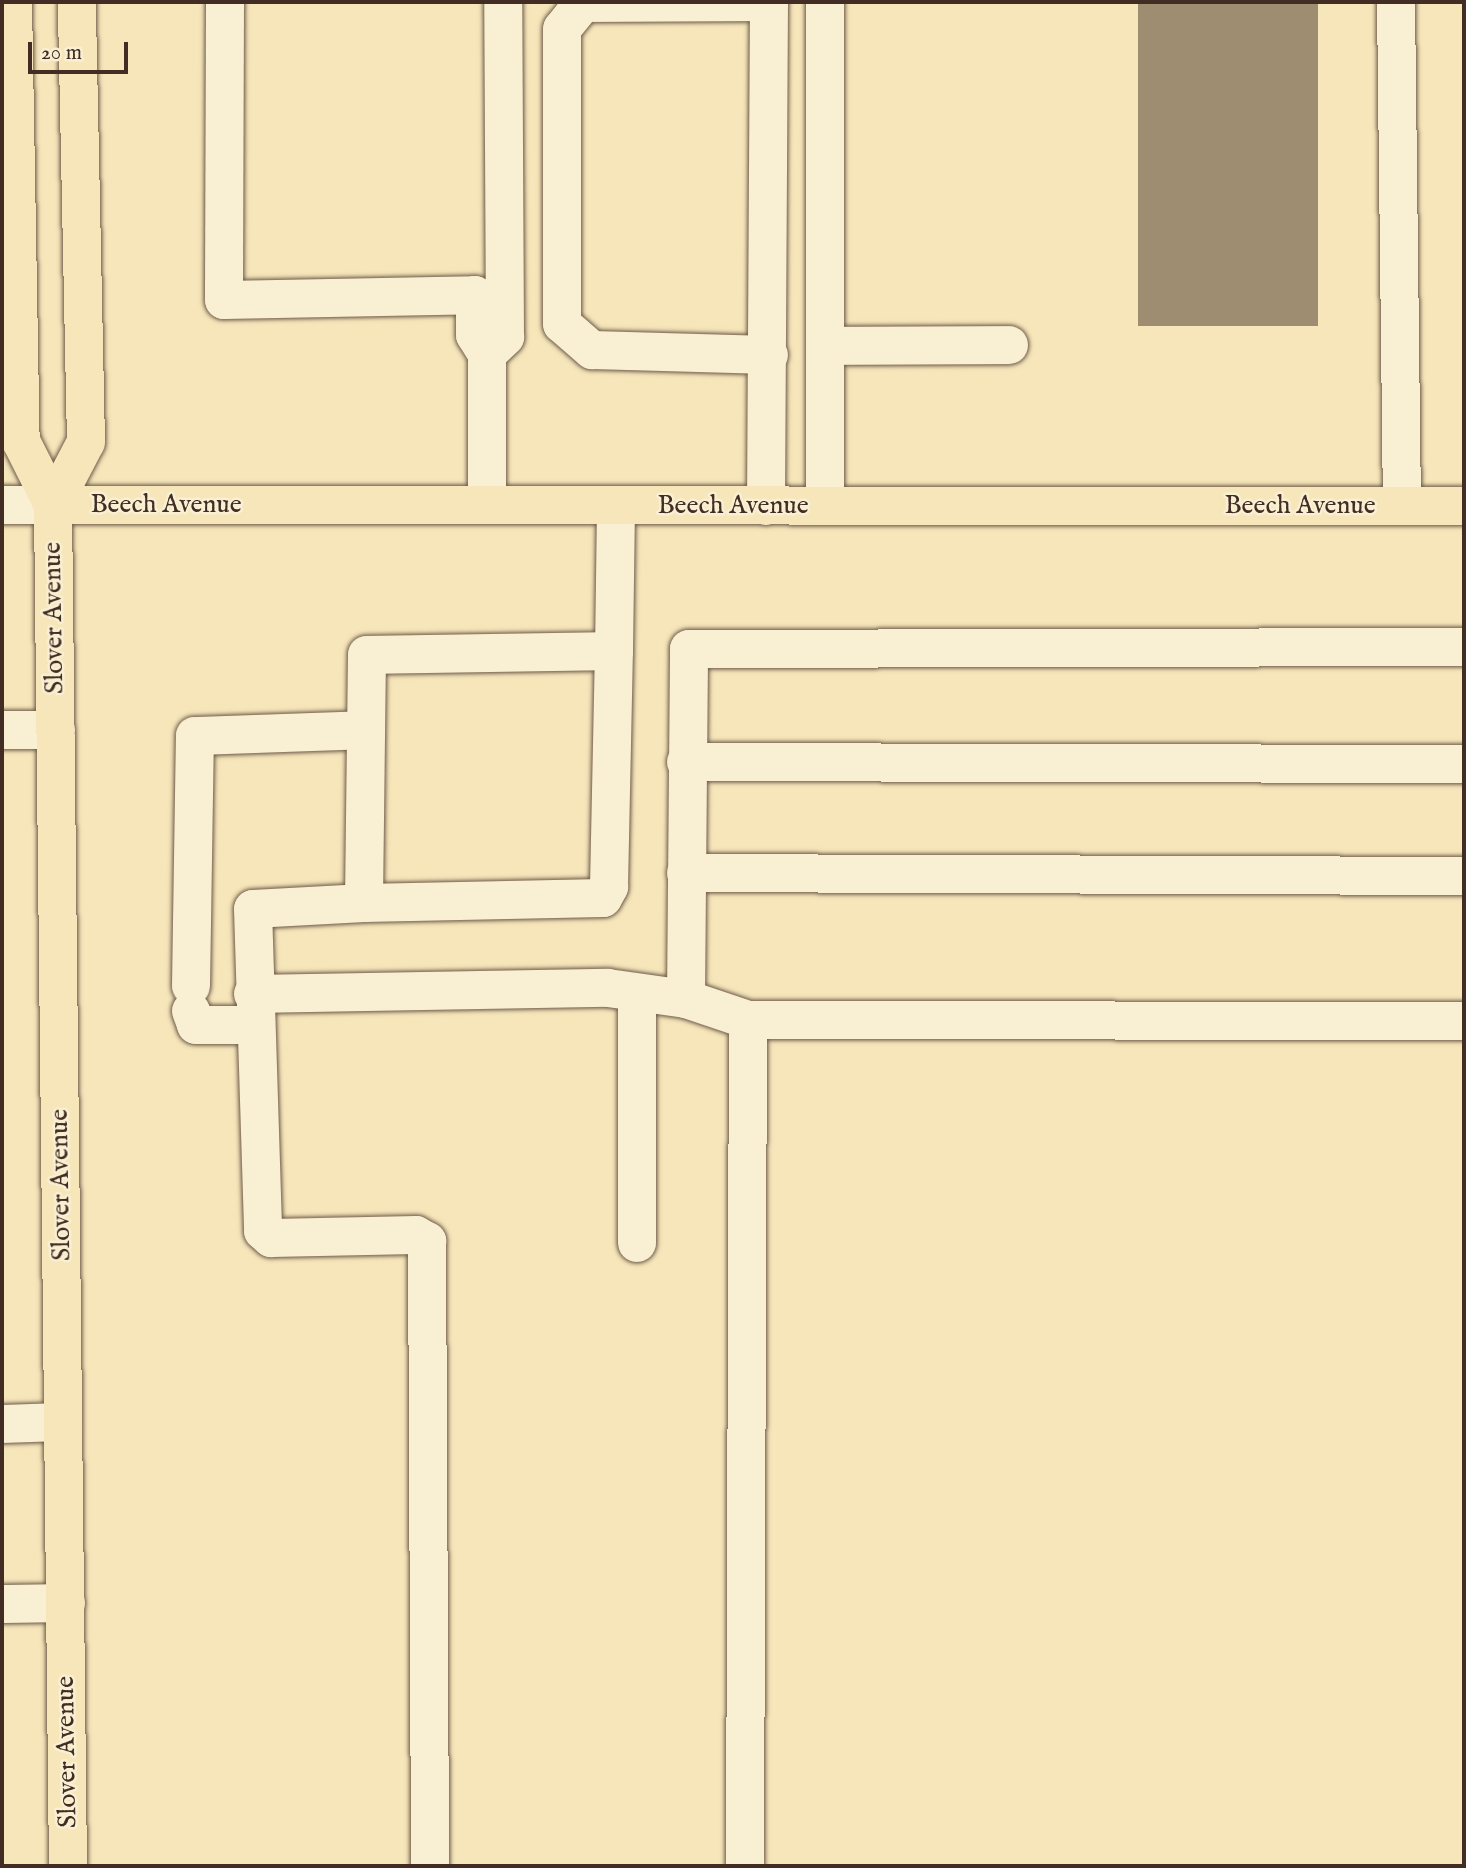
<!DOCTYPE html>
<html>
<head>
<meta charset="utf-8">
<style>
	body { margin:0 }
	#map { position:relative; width:1466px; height:1868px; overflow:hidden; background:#f6e6ba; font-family:"IM FELL English",serif }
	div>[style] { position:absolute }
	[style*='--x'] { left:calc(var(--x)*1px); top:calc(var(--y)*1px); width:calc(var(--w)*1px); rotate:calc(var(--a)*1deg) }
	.building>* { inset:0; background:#9f8d72; transform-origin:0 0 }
	.roads { filter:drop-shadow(0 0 2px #6e5b49) drop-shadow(0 0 2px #6e5b49) }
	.minor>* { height:38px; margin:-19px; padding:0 19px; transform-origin:19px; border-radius:19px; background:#f9efd2 }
	.major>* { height:38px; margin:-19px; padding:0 19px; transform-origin:19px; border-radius:19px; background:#f6e6ba }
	span { translate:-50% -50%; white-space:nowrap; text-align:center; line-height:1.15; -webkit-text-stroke:5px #f9efd2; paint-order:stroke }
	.street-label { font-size:26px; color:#412d23 }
	.frame { position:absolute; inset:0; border:4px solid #412d23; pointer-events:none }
	.scale { position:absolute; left:28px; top:42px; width:100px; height:32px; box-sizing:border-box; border:4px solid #412d23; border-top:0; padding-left:9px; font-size:21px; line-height:24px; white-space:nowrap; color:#412d23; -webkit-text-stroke:5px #f9efd2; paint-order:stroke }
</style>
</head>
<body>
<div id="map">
	<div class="building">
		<i style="left:1138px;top:2px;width:180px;height:324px"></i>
	</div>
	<div class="roads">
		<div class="minor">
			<i style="--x:225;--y:2;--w:298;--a:90.2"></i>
			<i style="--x:224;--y:300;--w:251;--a:-1.1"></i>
			<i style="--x:475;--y:295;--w:40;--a:90"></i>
			<i style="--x:475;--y:335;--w:22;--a:58"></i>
			<i style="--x:487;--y:354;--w:25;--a:-43"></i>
			<i style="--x:505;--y:337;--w:335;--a:-90.3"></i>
			<i style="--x:769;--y:2;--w:186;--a:179.7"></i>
			<i style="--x:583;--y:3;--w:33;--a:129"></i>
			<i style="--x:562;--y:29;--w:295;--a:90"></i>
			<i style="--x:562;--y:324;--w:40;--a:41"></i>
			<i style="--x:592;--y:350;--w:177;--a:1.6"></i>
			<i style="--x:825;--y:2;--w:504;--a:90"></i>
			<i style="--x:1396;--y:2;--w:504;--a:89.32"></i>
			<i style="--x:825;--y:346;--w:184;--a:-0.3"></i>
			<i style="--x:487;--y:354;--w:151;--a:90"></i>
			<i style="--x:2;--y:505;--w:51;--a:0"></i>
			<i style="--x:766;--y:506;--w:504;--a:-89.66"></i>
			<i style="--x:614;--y:651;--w:247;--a:179.1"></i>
			<i style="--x:367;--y:655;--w:248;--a:90.7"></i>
			<i style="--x:364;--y:903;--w:239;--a:-1.2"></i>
			<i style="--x:603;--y:898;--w:13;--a:-61"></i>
			<i style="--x:609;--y:887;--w:236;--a:-88.8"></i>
			<i style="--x:614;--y:651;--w:145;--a:-89.2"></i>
			<i style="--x:2;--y:730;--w:54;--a:0"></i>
			<i style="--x:686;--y:762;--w:778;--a:0.15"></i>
			<i style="--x:686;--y:873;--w:778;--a:0.22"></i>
			<i style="--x:364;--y:903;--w:111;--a:176.9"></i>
			<i style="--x:253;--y:909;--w:322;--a:88.2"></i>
			<i style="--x:263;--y:1231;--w:11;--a:41"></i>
			<i style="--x:271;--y:1238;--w:145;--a:-1.2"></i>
			<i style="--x:416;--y:1235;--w:13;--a:29"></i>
			<i style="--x:427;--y:1241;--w:625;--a:89.72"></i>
			<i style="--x:191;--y:986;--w:250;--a:-89.1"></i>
			<i style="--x:195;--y:736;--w:170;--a:-2"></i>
			<i style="--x:637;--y:993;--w:250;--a:90"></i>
			<i style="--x:253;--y:994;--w:355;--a:-1"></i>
			<i style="--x:608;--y:988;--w:79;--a:8"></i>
			<i style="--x:686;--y:999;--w:65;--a:18.7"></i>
			<i style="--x:686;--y:999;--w:350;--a:-89.5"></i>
			<i style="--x:689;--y:649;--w:775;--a:-0.15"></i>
			<i style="--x:191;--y:1011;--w:15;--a:70"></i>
			<i style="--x:196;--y:1025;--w:57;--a:0"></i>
			<i style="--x:2;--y:1424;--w:61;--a:-1.9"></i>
			<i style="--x:2;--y:1604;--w:64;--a:-0.9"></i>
			<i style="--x:745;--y:1866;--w:846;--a:-89.8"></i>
			<i style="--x:748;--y:1020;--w:716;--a:0.08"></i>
		</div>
		<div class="major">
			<i style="--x:13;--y:2;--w:439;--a:89"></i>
			<i style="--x:21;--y:441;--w:72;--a:63.4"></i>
			<i style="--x:53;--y:505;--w:1361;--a:89.37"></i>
			<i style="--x:53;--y:505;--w:1411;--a:0.04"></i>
			<i style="--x:53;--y:505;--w:71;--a:-62.4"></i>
			<i style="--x:86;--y:442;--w:440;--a:-91.2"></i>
		</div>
	</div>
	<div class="street-label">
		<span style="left:166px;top:505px">Beech Avenue</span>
		<span style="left:733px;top:506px">Beech Avenue</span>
		<span style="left:1300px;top:506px">Beech Avenue</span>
		<span style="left:54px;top:618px;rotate:-91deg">Slover Avenue</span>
		<span style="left:61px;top:1185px;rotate:-91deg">Slover Avenue</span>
		<span style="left:67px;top:1752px;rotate:-91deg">Slover Avenue</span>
	</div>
	<div class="frame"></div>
	<div class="scale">20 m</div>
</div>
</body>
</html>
